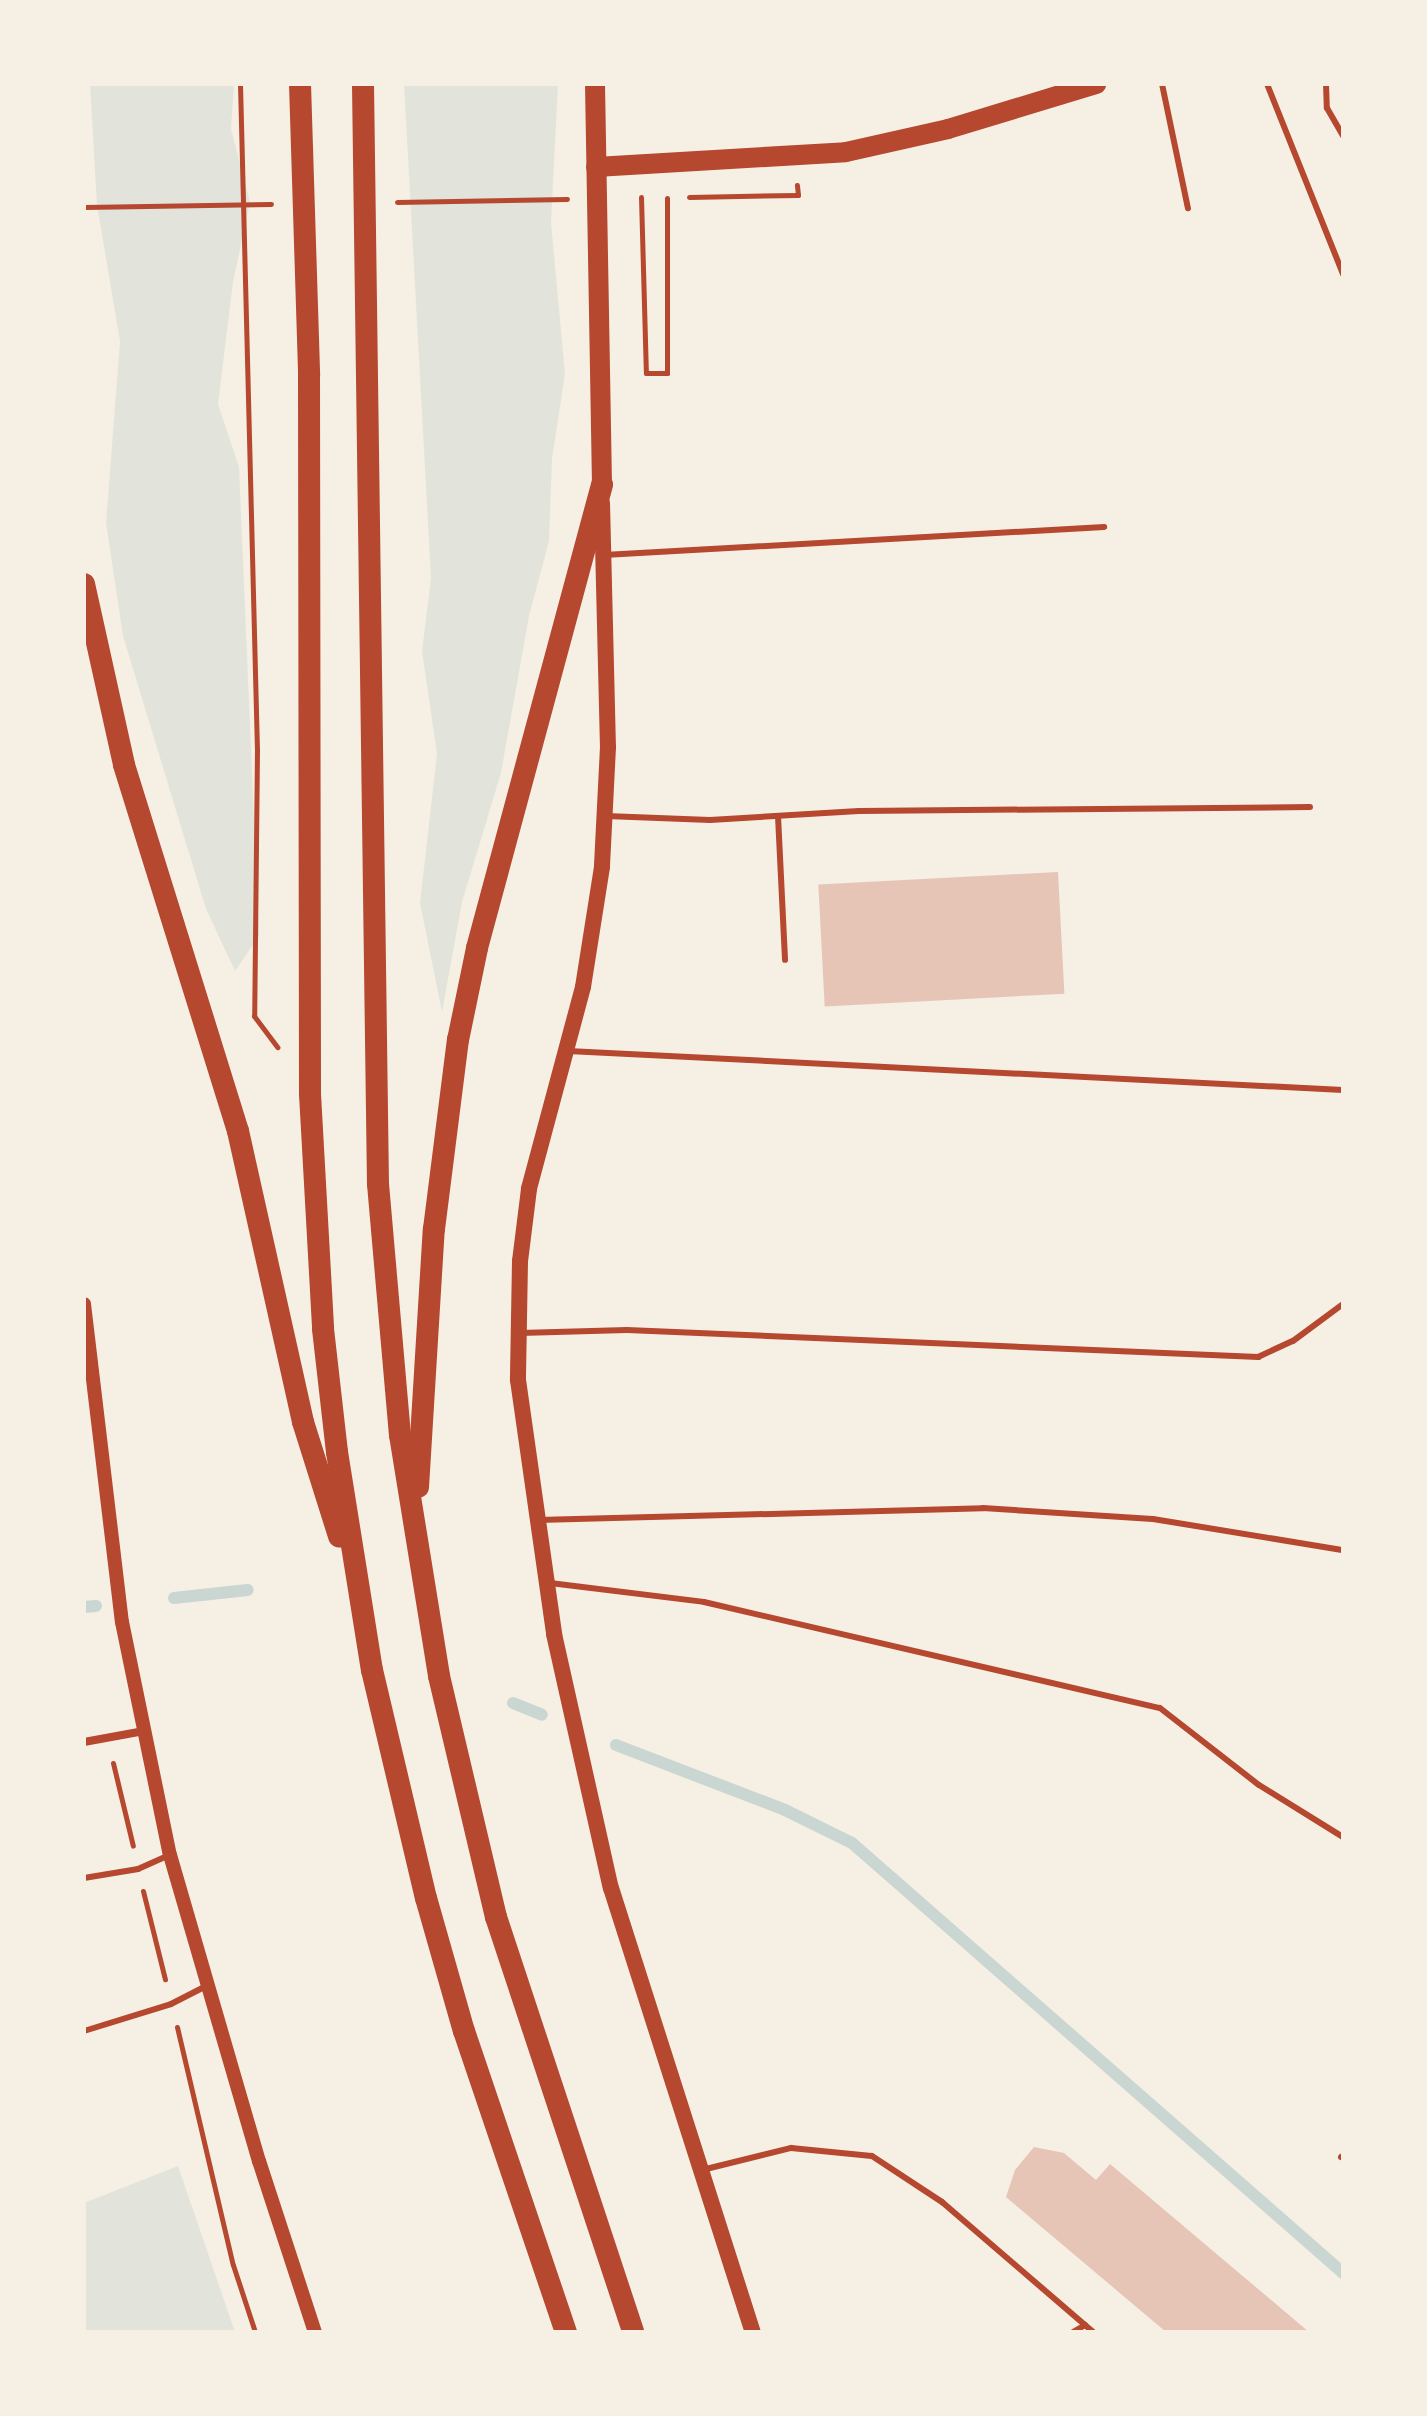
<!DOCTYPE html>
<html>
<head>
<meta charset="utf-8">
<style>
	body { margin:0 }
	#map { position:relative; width:1427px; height:2416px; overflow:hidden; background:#f6efe4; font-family:"IBM Plex Serif",serif }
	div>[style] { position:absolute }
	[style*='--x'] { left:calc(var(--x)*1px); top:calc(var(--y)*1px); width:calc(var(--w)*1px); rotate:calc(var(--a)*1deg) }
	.green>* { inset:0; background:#e2e4dc }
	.stream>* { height:12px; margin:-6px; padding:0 6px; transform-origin:6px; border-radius:6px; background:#c9d6d2 }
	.building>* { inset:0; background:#e6c5b7; transform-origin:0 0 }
	.path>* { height:5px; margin:-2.5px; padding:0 2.5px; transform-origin:2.5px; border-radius:2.5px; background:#b5482f }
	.service>* { height:6px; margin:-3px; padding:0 3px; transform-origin:3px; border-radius:3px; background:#b5482f }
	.minor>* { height:8px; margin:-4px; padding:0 4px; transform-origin:4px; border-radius:4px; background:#b5482f }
	.tertiary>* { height:14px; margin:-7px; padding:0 7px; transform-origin:7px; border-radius:7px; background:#b5482f }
	.secondary>* { height:16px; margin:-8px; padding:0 8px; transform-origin:8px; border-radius:8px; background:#b5482f }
	.primary>* { height:20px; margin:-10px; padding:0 10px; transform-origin:10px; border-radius:10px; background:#b5482f }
	.trunk>* { height:22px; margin:-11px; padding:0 11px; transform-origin:11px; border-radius:11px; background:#b5482f }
	span { translate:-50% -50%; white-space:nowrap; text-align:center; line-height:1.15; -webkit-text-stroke:7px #f6efe4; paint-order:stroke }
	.frame { position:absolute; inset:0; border:86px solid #f6efe4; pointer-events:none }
</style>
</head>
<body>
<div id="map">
	<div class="green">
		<i style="clip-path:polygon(90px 84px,234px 84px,231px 129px,250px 202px,233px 282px,218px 404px,239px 467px,259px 936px,235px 971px,206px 909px,123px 636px,106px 523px,120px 341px,97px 205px)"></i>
		<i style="clip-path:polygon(404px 84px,558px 84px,551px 222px,565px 374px,552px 459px,549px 541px,529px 616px,501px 773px,462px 902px,442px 1012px,420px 903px,437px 754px,422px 651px,431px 578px)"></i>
		<i style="clip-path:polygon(178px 2166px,235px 2332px,84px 2332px,84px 2203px)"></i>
	</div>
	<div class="stream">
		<i style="--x:174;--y:1598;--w:74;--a:-6.2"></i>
		<i style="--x:84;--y:1607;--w:12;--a:-5"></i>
		<i style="--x:513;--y:1703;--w:31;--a:22"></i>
		<i style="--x:616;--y:1745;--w:181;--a:21"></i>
		<i style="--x:785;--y:1810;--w:75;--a:26.2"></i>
		<i style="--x:852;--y:1843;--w:653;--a:41.21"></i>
	</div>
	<div class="building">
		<i style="left:1058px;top:872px;width:122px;height:240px;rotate:87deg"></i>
		<i style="clip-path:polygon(1034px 2147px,1064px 2153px,1096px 2180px,1110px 2164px,1309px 2332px,1166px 2332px,1006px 2197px,1015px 2170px)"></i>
	</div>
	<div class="path">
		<i style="--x:240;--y:84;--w:665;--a:88.54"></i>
		<i style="--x:257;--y:749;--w:267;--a:90.6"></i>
		<i style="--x:254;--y:1016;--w:39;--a:53"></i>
		<i style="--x:641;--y:197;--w:176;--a:88.4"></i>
		<i style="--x:646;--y:373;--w:21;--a:0"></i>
		<i style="--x:667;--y:373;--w:175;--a:-90"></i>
		<i style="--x:689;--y:197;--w:109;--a:-1.1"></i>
		<i style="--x:798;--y:195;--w:10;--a:-96"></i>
		<i style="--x:397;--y:202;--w:170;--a:-1"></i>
		<i style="--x:84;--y:207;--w:187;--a:-0.9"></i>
		<i style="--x:113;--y:1763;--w:85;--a:76.5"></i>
		<i style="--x:143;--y:1891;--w:91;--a:76"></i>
		<i style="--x:177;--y:2027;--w:244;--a:76.8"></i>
		<i style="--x:233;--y:2265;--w:71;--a:71.8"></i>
	</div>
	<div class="service">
		<i style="--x:1162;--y:84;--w:127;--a:78.2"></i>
		<i style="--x:1267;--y:84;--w:205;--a:68.2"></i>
		<i style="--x:1326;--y:84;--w:24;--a:88"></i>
		<i style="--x:1327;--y:108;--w:32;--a:60"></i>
		<i style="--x:604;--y:555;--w:501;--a:-3.21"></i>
		<i style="--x:606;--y:816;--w:104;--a:2.2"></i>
		<i style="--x:710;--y:820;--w:149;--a:-3.5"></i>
		<i style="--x:859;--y:811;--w:451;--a:-0.5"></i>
		<i style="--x:778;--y:816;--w:144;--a:87.2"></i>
		<i style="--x:568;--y:1051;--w:776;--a:2.88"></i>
		<i style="--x:520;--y:1333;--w:107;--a:-1.6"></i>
		<i style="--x:627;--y:1330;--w:632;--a:2.45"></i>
		<i style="--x:1258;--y:1357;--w:38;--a:-25"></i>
		<i style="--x:1293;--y:1341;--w:62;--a:-36.5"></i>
		<i style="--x:538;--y:1520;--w:445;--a:-1.5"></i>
		<i style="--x:983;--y:1508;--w:170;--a:3.7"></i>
		<i style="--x:1153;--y:1519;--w:193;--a:9.3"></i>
		<i style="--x:550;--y:1583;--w:155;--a:7"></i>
		<i style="--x:704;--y:1602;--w:468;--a:13.1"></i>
		<i style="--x:1160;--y:1708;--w:125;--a:37.9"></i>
		<i style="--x:1259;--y:1785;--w:99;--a:31.8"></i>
		<i style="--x:84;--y:1878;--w:55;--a:-9.5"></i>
		<i style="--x:138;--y:1869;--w:35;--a:-24"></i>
		<i style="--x:84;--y:2031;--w:91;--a:-17.2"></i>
		<i style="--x:171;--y:2004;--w:39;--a:-27"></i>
		<i style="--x:1341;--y:2157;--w:2;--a:27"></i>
		<i style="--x:702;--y:2170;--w:92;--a:-13.9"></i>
		<i style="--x:791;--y:2148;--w:81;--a:5.6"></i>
		<i style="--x:872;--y:2156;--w:84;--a:33.3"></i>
		<i style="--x:942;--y:2202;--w:199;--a:40.7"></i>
		<i style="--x:1073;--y:2332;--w:14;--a:-30"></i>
	</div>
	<div class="minor">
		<i style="--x:84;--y:1742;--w:61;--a:-10.4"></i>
	</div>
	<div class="tertiary">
		<i style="--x:84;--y:1304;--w:320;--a:83.2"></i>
		<i style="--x:122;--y:1622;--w:238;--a:78.4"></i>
		<i style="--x:170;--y:1855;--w:319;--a:73.8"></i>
		<i style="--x:259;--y:2161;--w:180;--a:71.9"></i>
	</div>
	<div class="secondary">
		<i style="--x:602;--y:503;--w:244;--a:88.6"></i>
		<i style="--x:608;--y:747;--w:120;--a:92.9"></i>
		<i style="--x:602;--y:867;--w:121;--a:99"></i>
		<i style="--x:583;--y:987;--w:209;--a:105"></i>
		<i style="--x:529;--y:1189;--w:73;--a:97.1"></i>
		<i style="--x:520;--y:1261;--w:119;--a:91"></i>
		<i style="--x:518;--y:1380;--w:257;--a:81.9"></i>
		<i style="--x:554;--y:1634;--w:260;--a:77.4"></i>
		<i style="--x:611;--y:1888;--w:466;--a:72.3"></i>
	</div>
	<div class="primary">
		<i style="--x:595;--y:84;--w:401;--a:89"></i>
		<i style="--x:596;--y:167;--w:250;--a:-3.4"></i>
		<i style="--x:846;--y:152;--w:105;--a:-12.7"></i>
		<i style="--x:948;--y:129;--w:155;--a:-16.9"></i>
	</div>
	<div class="trunk">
		<i style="--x:300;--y:84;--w:292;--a:88.2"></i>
		<i style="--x:309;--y:376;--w:718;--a:89.92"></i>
		<i style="--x:310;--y:1094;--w:235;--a:86.8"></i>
		<i style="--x:323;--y:1329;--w:124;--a:83.5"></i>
		<i style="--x:337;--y:1452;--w:221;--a:80.9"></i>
		<i style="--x:372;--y:1670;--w:234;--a:76.7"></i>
		<i style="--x:426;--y:1898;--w:138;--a:74.1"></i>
		<i style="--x:464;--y:2031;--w:318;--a:71.3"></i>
		<i style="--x:363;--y:84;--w:1100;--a:89.22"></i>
		<i style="--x:378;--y:1184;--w:252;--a:85"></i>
		<i style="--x:400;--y:1435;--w:244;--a:80.8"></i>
		<i style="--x:439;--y:1676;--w:248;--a:76.7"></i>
		<i style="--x:496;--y:1917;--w:437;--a:71.7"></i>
		<i style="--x:84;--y:584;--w:185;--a:77.5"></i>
		<i style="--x:124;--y:765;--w:383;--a:72.7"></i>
		<i style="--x:238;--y:1131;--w:298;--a:77.4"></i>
		<i style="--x:303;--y:1422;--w:120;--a:72.5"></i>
		<i style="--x:418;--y:1487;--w:258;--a:-86.5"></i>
		<i style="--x:434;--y:1229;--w:191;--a:-82.8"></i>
		<i style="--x:458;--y:1040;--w:94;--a:-78.3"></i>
		<i style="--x:477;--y:948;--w:480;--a:-74.9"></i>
	</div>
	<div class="frame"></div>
</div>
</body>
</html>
